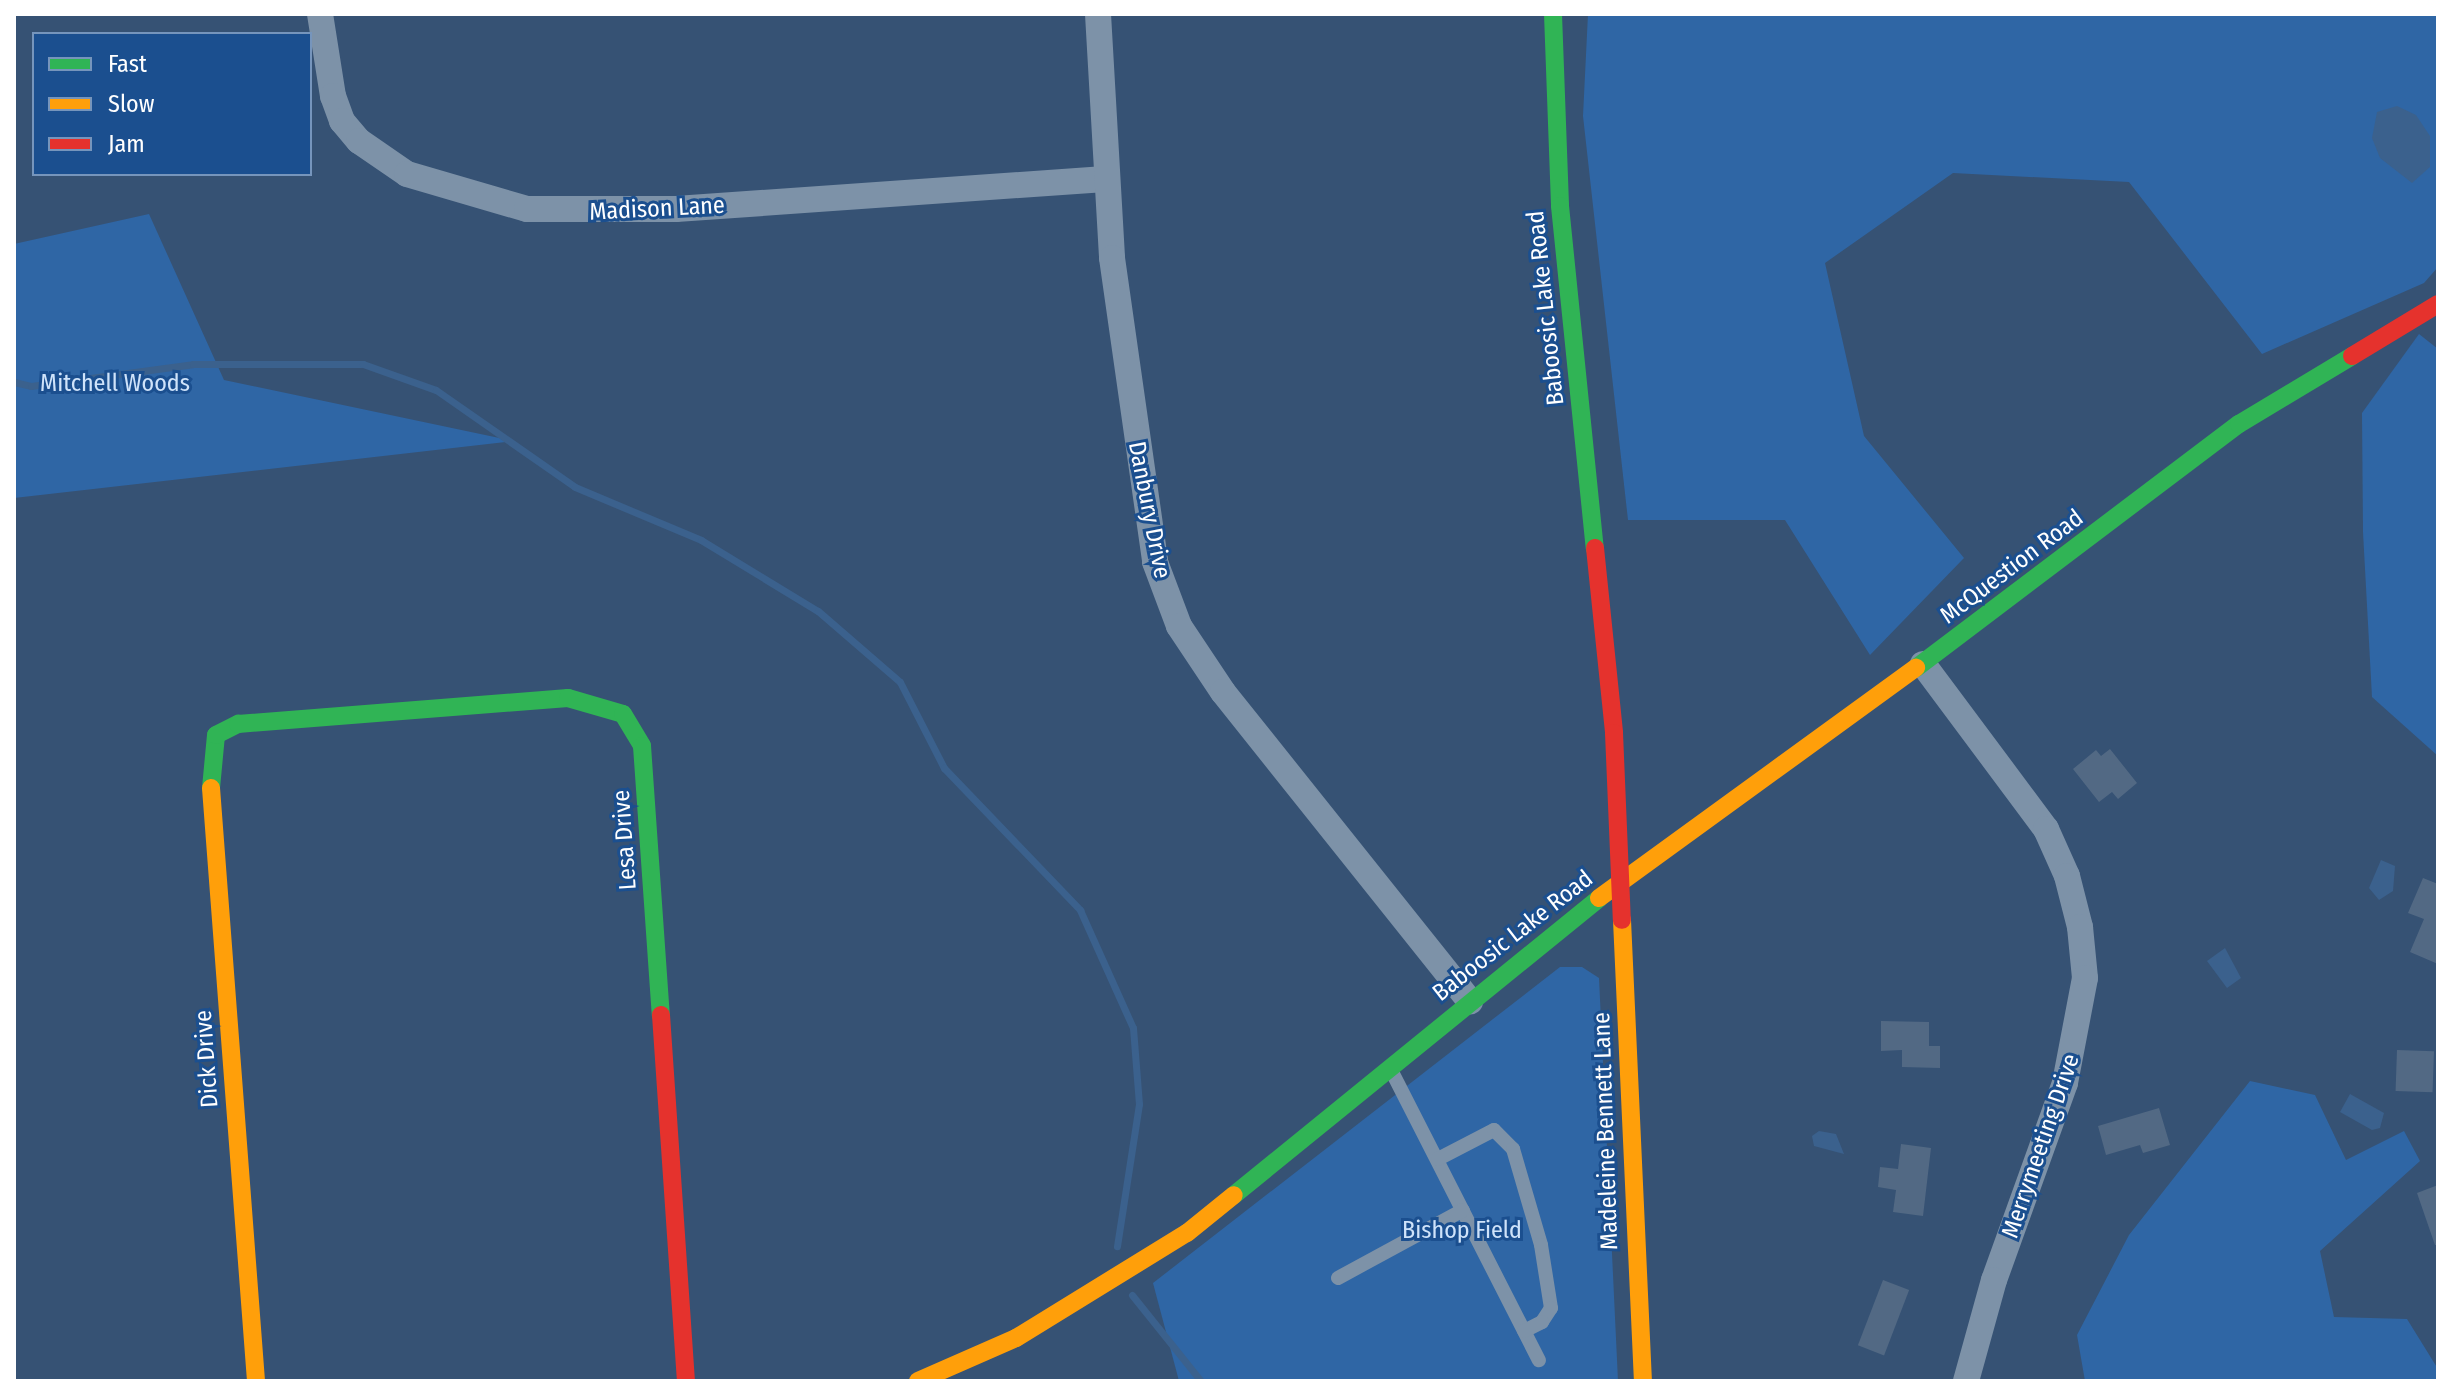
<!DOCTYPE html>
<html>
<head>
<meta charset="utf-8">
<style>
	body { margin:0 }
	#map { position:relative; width:2452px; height:1395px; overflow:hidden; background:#365274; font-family:"Fira Sans Condensed",sans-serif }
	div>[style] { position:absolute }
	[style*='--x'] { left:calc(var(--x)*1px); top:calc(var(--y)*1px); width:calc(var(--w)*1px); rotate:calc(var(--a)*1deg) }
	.green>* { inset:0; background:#2f66a5 }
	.water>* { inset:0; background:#3b618d }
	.stream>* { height:7px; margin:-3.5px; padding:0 3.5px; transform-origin:3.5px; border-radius:3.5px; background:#3b618d }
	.building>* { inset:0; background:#526984; transform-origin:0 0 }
	.lane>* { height:14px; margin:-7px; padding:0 7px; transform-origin:7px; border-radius:7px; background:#7d92a8 }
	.street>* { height:26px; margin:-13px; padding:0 13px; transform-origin:13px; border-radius:13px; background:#7d92a8 }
	.fast>* { height:18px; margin:-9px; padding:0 9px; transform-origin:9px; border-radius:9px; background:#30b455 }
	.slow>* { height:18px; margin:-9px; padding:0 9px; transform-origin:9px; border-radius:9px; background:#ff9f0a }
	.jam>* { height:18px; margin:-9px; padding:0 9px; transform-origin:9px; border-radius:9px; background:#e5322d }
	span { translate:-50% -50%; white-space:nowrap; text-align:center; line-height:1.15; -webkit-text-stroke:6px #1b4f8f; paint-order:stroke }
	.street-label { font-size:24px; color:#fff }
	.park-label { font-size:24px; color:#cfe3fa }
	.frame { position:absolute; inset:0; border:16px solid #fff; pointer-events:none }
	.legend { position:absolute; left:32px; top:32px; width:280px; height:144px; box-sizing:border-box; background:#1b4f8f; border:2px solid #7695bc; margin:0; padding:10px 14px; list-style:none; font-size:24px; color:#fff }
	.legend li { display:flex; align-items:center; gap:16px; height:40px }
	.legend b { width:40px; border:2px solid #7695bc }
</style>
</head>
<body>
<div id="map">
	<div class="green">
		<i style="clip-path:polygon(1588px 14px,2438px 14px,2438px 267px,2424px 283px,2262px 354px,2129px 182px,1953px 173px,1825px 263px,1864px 436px,1964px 558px,1870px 655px,1785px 520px,1628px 520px,1583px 116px)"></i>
		<i style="clip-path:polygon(149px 214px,224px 380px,514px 441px,14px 498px,14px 244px)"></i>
		<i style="clip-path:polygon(2419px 334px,2438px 349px,2438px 756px,2372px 697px,2363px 532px,2362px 413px)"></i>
		<i style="clip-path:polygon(1560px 967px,1582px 967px,1599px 978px,1618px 1381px,1179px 1381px,1153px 1283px)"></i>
		<i style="clip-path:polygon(2250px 1081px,2315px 1095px,2346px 1160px,2404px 1131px,2420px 1161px,2320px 1251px,2334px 1317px,2407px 1319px,2438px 1369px,2438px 1381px,2085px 1381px,2077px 1335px,2129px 1235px)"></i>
	</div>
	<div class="water">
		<i style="clip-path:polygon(2397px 106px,2416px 115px,2430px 136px,2430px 167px,2412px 183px,2380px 158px,2372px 138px,2377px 112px)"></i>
		<i style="clip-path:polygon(2381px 860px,2395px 866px,2393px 891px,2379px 900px,2369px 888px)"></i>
		<i style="clip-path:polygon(2225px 948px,2241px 978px,2227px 988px,2207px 961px)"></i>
		<i style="clip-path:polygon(2350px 1094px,2384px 1113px,2380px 1128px,2372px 1130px,2340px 1112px)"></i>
		<i style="clip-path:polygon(1819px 1131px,1836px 1134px,1844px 1154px,1814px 1146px,1812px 1136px)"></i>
	</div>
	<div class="stream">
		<i style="--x:14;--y:382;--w:17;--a:13"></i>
		<i style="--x:31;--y:386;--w:163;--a:-7.7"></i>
		<i style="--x:193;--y:364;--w:170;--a:0"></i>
		<i style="--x:363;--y:364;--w:77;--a:19.6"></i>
		<i style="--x:436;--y:390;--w:169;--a:34.9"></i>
		<i style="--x:575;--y:487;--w:137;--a:22.8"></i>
		<i style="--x:701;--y:540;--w:137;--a:31.3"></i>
		<i style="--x:818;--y:611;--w:108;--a:40.9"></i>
		<i style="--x:900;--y:682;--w:97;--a:62.9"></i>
		<i style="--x:944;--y:768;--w:197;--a:46.2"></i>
		<i style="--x:1080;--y:910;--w:129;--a:65.8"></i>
		<i style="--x:1133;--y:1028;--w:76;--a:85.5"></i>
		<i style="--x:1139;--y:1104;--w:144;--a:98.8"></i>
		<i style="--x:1132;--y:1295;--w:110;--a:51.3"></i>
	</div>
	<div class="building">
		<i style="clip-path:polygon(2110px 749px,2137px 783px,2118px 799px,2112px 792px,2099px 802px,2073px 769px,2096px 750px,2101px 756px)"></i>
		<i style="clip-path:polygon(2423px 878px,2438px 884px,2438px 964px,2410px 952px,2424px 919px,2408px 913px)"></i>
		<i style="clip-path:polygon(1881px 1021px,1929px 1022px,1929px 1046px,1940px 1046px,1940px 1068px,1902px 1067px,1902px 1050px,1881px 1051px)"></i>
		<i style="left:2397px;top:1050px;width:37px;height:41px;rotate:2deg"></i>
		<i style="clip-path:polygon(2159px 1108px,2170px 1145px,2143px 1153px,2140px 1145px,2106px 1155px,2098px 1126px)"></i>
		<i style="clip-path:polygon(1901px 1144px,1931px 1148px,1923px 1216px,1893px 1212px,1896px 1190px,1878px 1187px,1880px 1167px,1898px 1169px)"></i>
		<i style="clip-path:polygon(2438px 1185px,2438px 1245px,2435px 1245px,2417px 1193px)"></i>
		<i style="left:1883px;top:1280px;width:28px;height:70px;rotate:21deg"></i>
	</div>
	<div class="lane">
		<i style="--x:1390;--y:1068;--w:328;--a:63"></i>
		<i style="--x:1438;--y:1159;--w:63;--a:-27.4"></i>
		<i style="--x:1494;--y:1130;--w:27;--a:45"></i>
		<i style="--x:1513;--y:1149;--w:100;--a:73.7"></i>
		<i style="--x:1541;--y:1245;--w:64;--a:81"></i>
		<i style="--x:1551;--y:1308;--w:17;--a:123"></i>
		<i style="--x:1542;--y:1322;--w:20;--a:153"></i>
		<i style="--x:1338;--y:1278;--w:142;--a:-28.5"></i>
	</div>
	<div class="street">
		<i style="--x:320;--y:14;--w:83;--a:81"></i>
		<i style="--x:333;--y:96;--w:27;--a:70"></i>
		<i style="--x:342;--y:121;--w:26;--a:50"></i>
		<i style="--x:359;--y:141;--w:58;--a:34.5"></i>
		<i style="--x:407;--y:174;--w:125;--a:16.3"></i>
		<i style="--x:527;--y:209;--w:149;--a:0"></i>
		<i style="--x:676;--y:209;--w:430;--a:-4"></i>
		<i style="--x:1098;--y:14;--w:244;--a:86.7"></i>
		<i style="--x:1112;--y:258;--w:307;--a:81.9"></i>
		<i style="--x:1155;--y:562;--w:68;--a:69.4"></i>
		<i style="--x:1179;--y:626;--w:79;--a:56.3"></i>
		<i style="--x:1223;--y:692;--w:396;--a:51.4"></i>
		<i style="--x:1923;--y:664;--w:206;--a:53.3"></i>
		<i style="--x:2046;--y:829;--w:51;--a:65.9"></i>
		<i style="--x:2067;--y:876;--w:53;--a:75.7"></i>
		<i style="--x:2080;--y:927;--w:51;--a:84.4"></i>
		<i style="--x:2085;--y:978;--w:107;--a:100.8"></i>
		<i style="--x:2065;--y:1083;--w:209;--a:109.8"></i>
		<i style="--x:1994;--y:1280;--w:105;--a:105.5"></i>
	</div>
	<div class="fast">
		<i style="--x:1553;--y:14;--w:192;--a:87.9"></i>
		<i style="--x:1560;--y:206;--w:344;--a:84.2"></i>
		<i style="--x:1916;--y:668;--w:405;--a:-37.1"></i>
		<i style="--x:2239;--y:424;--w:132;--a:-31"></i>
		<i style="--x:211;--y:788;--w:53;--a:-84.6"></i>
		<i style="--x:216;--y:735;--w:25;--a:-27"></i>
		<i style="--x:238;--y:724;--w:331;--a:-4.5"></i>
		<i style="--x:568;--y:698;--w:57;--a:16.2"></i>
		<i style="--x:623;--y:714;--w:37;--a:59"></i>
		<i style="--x:642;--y:746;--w:270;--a:86"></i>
		<i style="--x:1234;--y:1195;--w:471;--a:-39.1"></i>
	</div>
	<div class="slow">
		<i style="--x:211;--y:788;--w:595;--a:85.66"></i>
		<i style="--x:1599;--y:898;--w:392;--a:-36"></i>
		<i style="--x:1622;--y:920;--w:461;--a:87.4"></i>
		<i style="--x:918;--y:1381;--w:107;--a:-23.7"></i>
		<i style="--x:1016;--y:1338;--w:201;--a:-31.6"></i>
		<i style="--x:1187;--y:1233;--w:60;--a:-39"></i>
	</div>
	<div class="jam">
		<i style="--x:2352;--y:356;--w:100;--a:-31.2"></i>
		<i style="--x:1595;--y:548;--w:186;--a:84.1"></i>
		<i style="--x:1614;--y:733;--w:187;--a:87.6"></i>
		<i style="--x:661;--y:1015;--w:367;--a:86.1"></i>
	</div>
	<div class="street-label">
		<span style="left:657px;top:209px;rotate:-3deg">Madison Lane</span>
		<span style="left:1546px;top:308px;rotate:-96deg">Baboosic Lake Road</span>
		<span style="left:1149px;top:510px;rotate:79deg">Danbury Drive</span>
		<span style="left:2012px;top:567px;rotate:-37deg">McQuestion Road</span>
		<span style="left:625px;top:840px;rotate:-94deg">Lesa Drive</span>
		<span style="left:1513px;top:936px;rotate:-38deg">Baboosic Lake Road</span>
		<span style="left:207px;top:1059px;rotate:-94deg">Dick Drive</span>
		<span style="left:1606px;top:1131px;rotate:-92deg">Madeleine Bennett Lane</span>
		<span style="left:2041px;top:1146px;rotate:-71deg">Merrymeeting Drive</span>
	</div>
	<div class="park-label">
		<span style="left:115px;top:384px">Mitchell Woods</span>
		<span style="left:1462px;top:1231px">Bishop Field</span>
	</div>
	<div class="frame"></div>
	<ul class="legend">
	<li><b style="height:10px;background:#30b455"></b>Fast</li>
	<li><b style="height:10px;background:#ff9f0a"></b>Slow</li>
	<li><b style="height:10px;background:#e5322d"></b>Jam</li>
	</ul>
</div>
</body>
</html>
